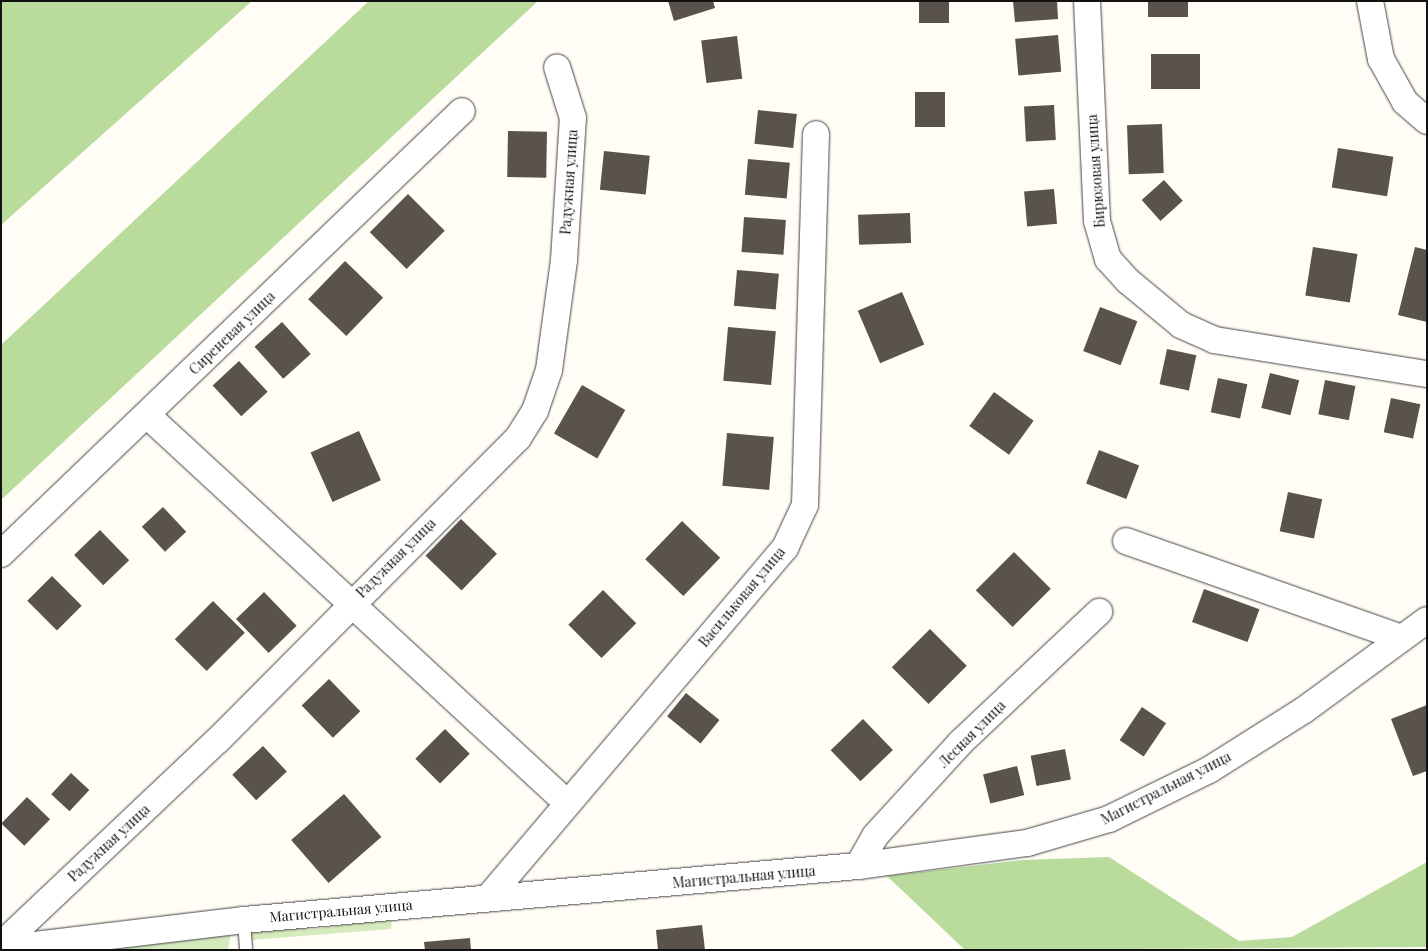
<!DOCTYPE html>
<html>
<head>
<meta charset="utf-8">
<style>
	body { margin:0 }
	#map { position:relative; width:1428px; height:951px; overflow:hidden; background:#fffdf5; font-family:"Playfair Display",serif }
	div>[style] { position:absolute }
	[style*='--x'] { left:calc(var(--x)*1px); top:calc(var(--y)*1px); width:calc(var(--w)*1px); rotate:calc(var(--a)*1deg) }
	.green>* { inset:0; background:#d5ebbd }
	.forest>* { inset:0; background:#b9dc9c }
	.building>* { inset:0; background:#5a524d; transform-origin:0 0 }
	.roads { filter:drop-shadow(0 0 1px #444) drop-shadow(0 0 1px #444) }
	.service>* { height:12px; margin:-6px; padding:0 6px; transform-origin:6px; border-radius:6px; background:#fff }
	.minor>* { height:26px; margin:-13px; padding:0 13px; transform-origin:13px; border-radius:13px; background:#fff }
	span { translate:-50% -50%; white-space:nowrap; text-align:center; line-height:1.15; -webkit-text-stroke:5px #fff; paint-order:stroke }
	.street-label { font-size:14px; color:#111 }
	.frame { position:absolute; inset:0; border:2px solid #111; pointer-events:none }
</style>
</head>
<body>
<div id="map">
	<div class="green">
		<i style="clip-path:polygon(392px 918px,391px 929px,250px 940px,252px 925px,314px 929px)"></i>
		<i style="clip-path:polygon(231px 933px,228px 950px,65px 950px)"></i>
	</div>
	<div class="forest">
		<i style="clip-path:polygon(1px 1px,252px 1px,1px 225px)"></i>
		<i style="clip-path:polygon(369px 1px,538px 1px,1px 500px,1px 345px)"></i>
		<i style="clip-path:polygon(1109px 857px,1239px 941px,1292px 937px,1427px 862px,1427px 947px,965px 950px,887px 876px,1023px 860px)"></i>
	</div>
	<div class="building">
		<i style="clip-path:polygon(668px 1px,713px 1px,715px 8px,674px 21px)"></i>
		<i style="left:919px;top:1px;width:30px;height:22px"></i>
		<i style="clip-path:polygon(1013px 1px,1057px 1px,1058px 19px,1015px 22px)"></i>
		<i style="left:1148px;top:1px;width:40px;height:16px"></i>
		<i style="left:1058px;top:35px;width:37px;height:43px;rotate:85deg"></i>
		<i style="left:737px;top:36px;width:43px;height:36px;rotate:83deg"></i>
		<i style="left:1151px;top:54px;width:49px;height:35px"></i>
		<i style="left:915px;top:92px;width:30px;height:35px"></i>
		<i style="left:1054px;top:105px;width:35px;height:30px;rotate:87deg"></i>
		<i style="left:758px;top:110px;width:39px;height:34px;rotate:6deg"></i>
		<i style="left:1162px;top:124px;width:49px;height:35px;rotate:88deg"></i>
		<i style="left:508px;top:131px;width:39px;height:46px;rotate:1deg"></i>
		<i style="left:1338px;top:148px;width:56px;height:40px;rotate:9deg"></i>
		<i style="left:604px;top:151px;width:46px;height:39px;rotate:6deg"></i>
		<i style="left:748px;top:159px;width:42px;height:36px;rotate:5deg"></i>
		<i style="left:1164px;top:180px;width:28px;height:30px;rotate:48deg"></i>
		<i style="left:1054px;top:189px;width:35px;height:30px;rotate:85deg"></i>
		<i style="left:408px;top:194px;width:52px;height:54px;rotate:45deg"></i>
		<i style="left:910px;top:213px;width:30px;height:52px;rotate:88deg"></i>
		<i style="left:744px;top:217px;width:42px;height:35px;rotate:4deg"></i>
		<i style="left:1313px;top:247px;width:45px;height:49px;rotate:9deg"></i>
		<i style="clip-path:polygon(1415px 247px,1427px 250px,1427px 322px,1398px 315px)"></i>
		<i style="left:345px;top:261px;width:53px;height:53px;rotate:44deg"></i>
		<i style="left:737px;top:270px;width:42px;height:36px;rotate:5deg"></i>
		<i style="left:902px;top:292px;width:57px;height:48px;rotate:67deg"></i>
		<i style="left:1100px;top:307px;width:40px;height:47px;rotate:21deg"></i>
		<i style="left:282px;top:322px;width:43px;height:37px;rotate:48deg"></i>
		<i style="left:728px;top:327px;width:48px;height:54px;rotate:5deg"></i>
		<i style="left:1167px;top:349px;width:30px;height:36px;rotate:12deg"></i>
		<i style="left:239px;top:361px;width:42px;height:36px;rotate:47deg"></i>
		<i style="left:1270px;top:373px;width:30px;height:36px;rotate:14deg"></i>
		<i style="left:1218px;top:378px;width:30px;height:35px;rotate:12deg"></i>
		<i style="left:1325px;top:380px;width:31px;height:35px;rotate:11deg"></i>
		<i style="left:582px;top:385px;width:50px;height:56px;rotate:30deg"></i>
		<i style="left:994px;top:392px;width:49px;height:42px;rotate:36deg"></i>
		<i style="left:1391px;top:398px;width:30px;height:35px;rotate:12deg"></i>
		<i style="left:359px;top:431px;width:54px;height:53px;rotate:66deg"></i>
		<i style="left:727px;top:433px;width:47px;height:53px;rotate:5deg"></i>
		<i style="left:1099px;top:450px;width:43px;height:36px;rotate:21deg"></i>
		<i style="left:1288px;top:492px;width:35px;height:40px;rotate:12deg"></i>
		<i style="left:163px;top:507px;width:34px;height:29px;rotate:47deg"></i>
		<i style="left:461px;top:519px;width:50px;height:51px;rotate:44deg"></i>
		<i style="left:682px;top:521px;width:53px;height:53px;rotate:44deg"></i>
		<i style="left:100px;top:530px;width:42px;height:36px;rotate:46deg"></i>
		<i style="left:1014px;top:552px;width:52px;height:54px;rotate:45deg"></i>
		<i style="left:52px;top:576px;width:42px;height:35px;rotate:45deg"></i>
		<i style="left:1204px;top:589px;width:59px;height:35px;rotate:20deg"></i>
		<i style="left:603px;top:590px;width:47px;height:49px;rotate:45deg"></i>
		<i style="left:264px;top:592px;width:47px;height:39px;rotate:46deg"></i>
		<i style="left:213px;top:601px;width:45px;height:54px;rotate:45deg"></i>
		<i style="left:930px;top:629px;width:52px;height:54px;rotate:45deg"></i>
		<i style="left:329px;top:679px;width:45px;height:38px;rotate:46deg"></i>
		<i style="left:686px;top:693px;width:43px;height:30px;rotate:39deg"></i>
		<i style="clip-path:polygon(1427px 705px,1427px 771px,1413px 776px,1391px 719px)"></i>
		<i style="left:1142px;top:707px;width:29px;height:40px;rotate:34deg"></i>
		<i style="left:863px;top:719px;width:43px;height:45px;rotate:46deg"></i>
		<i style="left:445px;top:729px;width:35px;height:42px;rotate:45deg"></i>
		<i style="left:263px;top:746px;width:35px;height:42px;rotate:47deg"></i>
		<i style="left:1065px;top:749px;width:31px;height:35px;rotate:79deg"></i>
		<i style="left:1017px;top:766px;width:30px;height:35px;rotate:76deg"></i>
		<i style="left:71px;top:773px;width:25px;height:29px;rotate:43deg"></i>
		<i style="left:344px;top:794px;width:57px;height:70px;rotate:49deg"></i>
		<i style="left:27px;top:797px;width:32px;height:37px;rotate:44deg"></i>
		<i style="clip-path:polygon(702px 925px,705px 950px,658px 950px,656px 930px)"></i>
		<i style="clip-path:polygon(470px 938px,471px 950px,425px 950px,424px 942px)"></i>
	</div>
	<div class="roads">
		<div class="service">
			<i style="--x:244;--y:920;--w:30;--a:86"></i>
		</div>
		<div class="minor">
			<i style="--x:1087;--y:1;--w:220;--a:87.4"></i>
			<i style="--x:1097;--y:221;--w:40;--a:74"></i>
			<i style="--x:1108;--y:259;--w:30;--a:48"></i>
			<i style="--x:1128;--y:281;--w:69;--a:39.7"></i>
			<i style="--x:1181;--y:325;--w:36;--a:24"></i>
			<i style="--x:1214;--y:340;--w:216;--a:9.1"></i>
			<i style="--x:1370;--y:1;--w:59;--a:79.3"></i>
			<i style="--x:1381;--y:59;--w:49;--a:60.8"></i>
			<i style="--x:1405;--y:102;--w:29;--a:41"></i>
			<i style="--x:147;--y:415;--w:570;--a:42.73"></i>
			<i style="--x:1126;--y:541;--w:292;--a:19.4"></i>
			<i style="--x:1;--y:554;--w:639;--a:-43.86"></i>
			<i style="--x:858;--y:866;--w:34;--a:-60"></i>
			<i style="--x:875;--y:836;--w:127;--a:-47.5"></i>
			<i style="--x:961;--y:742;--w:190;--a:-43.3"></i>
			<i style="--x:488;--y:898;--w:459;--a:-49.7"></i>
			<i style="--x:785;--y:548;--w:47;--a:-65.1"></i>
			<i style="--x:805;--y:505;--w:371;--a:-88.3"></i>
			<i style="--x:1;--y:945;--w:299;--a:-43.4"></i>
			<i style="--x:218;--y:740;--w:426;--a:-45.2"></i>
			<i style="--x:518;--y:438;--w:32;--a:-58"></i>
			<i style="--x:535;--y:411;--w:43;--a:-71.1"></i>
			<i style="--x:549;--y:370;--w:111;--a:-82.2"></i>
			<i style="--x:564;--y:260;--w:142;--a:-86.4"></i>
			<i style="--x:573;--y:118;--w:53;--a:-107.4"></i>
			<i style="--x:1;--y:949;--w:245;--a:-6.8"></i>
			<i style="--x:244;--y:920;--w:616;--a:-5.03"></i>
			<i style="--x:858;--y:866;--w:171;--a:-7.8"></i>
			<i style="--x:1027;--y:843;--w:85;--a:-16.3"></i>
			<i style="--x:1109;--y:819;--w:111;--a:-26.1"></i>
			<i style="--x:1209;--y:770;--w:112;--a:-32.3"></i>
			<i style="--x:1304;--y:710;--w:152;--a:-36.2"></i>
		</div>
	</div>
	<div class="street-label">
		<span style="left:1096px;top:171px;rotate:-94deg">Бирюзовая улица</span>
		<span style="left:569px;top:182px;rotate:-86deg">Радужная улица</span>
		<span style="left:232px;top:333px;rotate:-44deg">Сиреневая улица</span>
		<span style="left:396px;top:558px;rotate:-45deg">Радужная улица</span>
		<span style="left:742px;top:597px;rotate:-50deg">Васильковая улица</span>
		<span style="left:972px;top:734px;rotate:-45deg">Лесная улица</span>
		<span style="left:1166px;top:788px;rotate:-27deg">Магистральная улица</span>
		<span style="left:109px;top:843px;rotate:-43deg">Радужная улица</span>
		<span style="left:744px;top:877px;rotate:-5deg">Магистральная улица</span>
		<span style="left:341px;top:911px;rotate:-5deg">Магистральная улица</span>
	</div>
	<div class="frame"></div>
</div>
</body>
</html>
